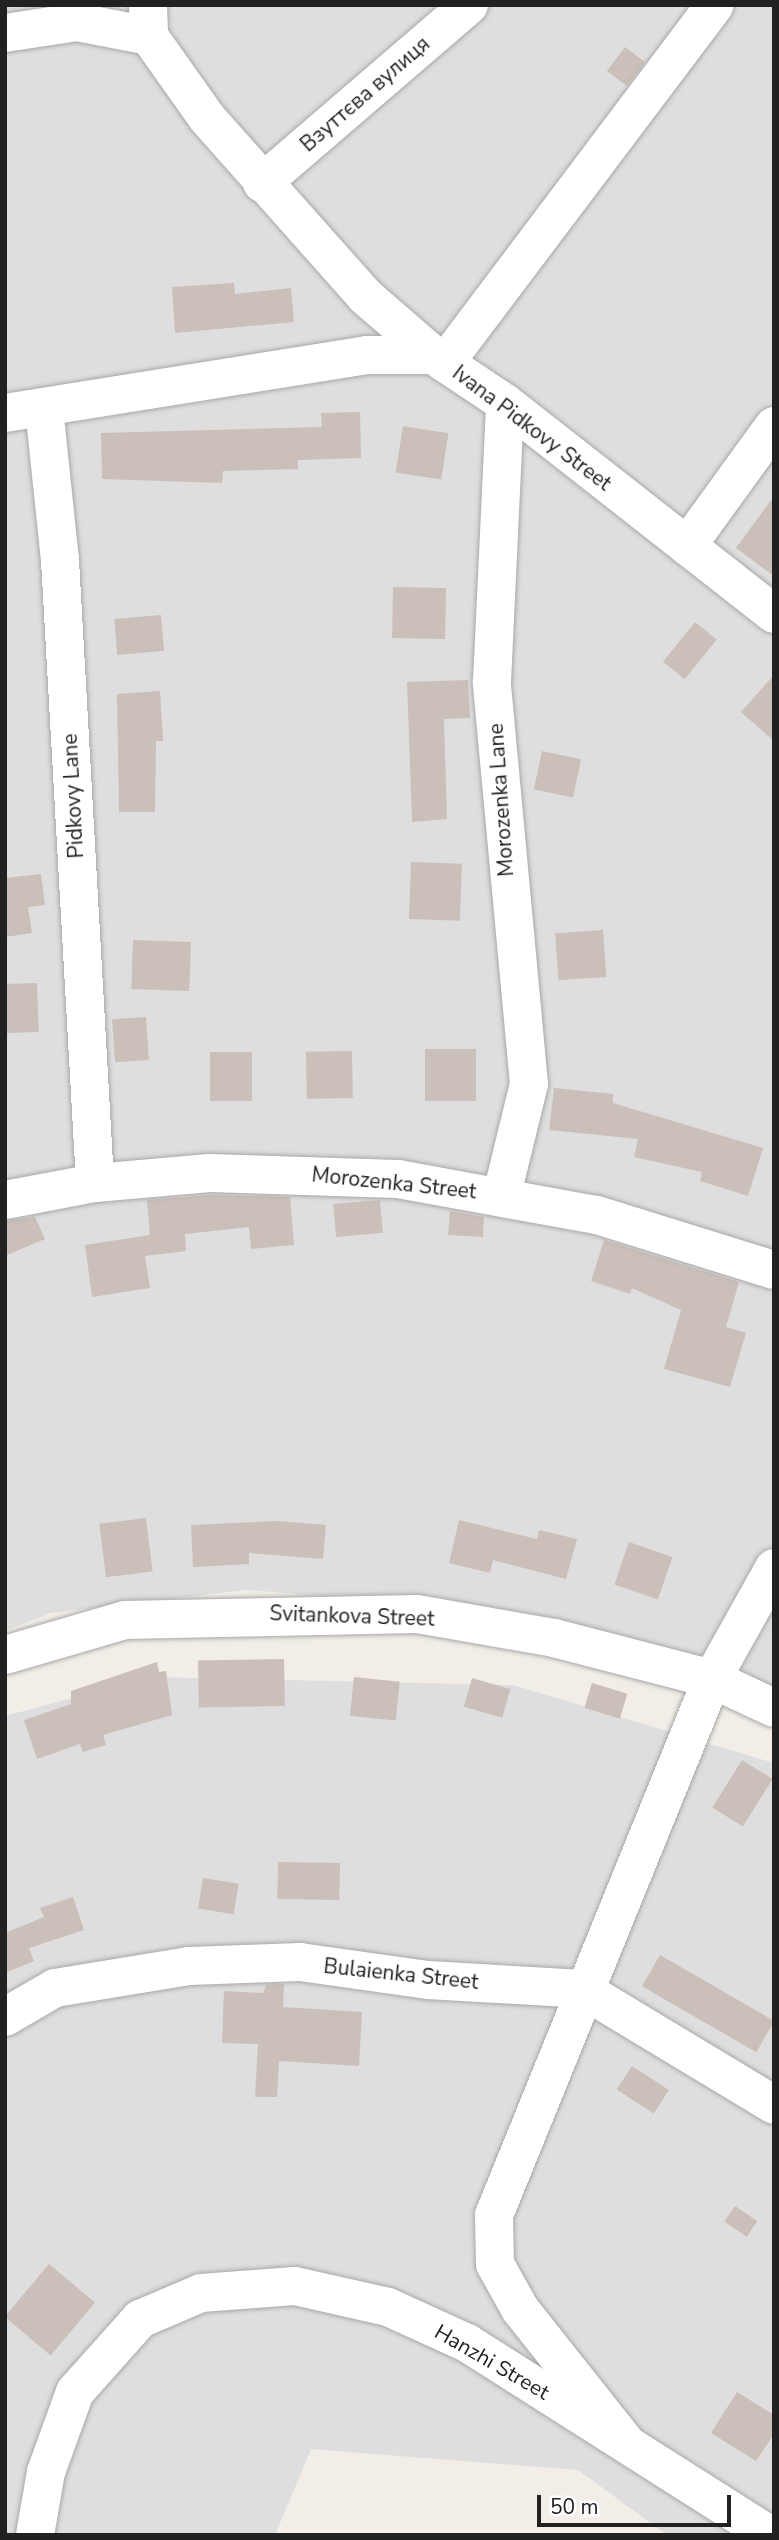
<!DOCTYPE html>
<html>
<head>
<meta charset="utf-8">
<style>
	body { margin:0 }
	#map { position:relative; width:779px; height:2540px; overflow:hidden; background:#f2ede7; font-family:"Nunito Sans",sans-serif }
	div>[style] { position:absolute }
	[style*='--x'] { left:calc(var(--x)*1px); top:calc(var(--y)*1px); width:calc(var(--w)*1px); rotate:calc(var(--a)*1deg) }
	.residential>* { inset:0; background:#dfdede }
	.building>* { inset:0; background:#cabfb9; transform-origin:0 0 }
	.roads { filter:drop-shadow(0 0 2px #a8a8a8) drop-shadow(0 0 2px #a8a8a8) }
	.minor>* { height:38px; margin:-19px; padding:0 19px; transform-origin:19px; border-radius:19px; background:#fff }
	span { translate:-50% -50%; white-space:nowrap; text-align:center; line-height:1.15; -webkit-text-stroke:5px #fff; paint-order:stroke }
	.street-label { font-size:21px; color:#212121 }
	.frame { position:absolute; inset:0; border:7px solid #212121; pointer-events:none }
	.scale { position:absolute; left:537px; top:2495px; width:194px; height:32px; box-sizing:border-box; border:4px solid #212121; border-top:0; padding-left:9px; font-size:21px; line-height:24px; white-space:nowrap; color:#212121; -webkit-text-stroke:5px #fff; paint-order:stroke }
</style>
</head>
<body>
<div id="map">
	<div class="residential">
		<i style="clip-path:polygon(5px 5px,774px 5px,774px 1699px,506px 1610px,246px 1590px,51px 1613px,5px 1631px)"></i>
		<i style="clip-path:polygon(151px 1677px,513px 1685px,774px 1763px,774px 2535px,667px 2535px,578px 2470px,311px 2449px,275px 2535px,5px 2535px,5px 1716px)"></i>
	</div>
	<div class="building">
		<i style="left:625px;top:47px;width:25px;height:30px;rotate:37deg"></i>
		<i style="clip-path:polygon(234px 283px,235px 294px,291px 288px,294px 322px,175px 333px,172px 287px)"></i>
		<i style="clip-path:polygon(360px 412px,361px 458px,298px 460px,298px 469px,223px 471px,222px 483px,102px 479px,101px 433px,322px 427px,321px 413px)"></i>
		<i style="left:403px;top:426px;width:46px;height:47px;rotate:9deg"></i>
		<i style="clip-path:polygon(774px 496px,774px 576px,736px 548px)"></i>
		<i style="left:393px;top:587px;width:53px;height:51px;rotate:1deg"></i>
		<i style="left:161px;top:615px;width:36px;height:47px;rotate:85deg"></i>
		<i style="left:695px;top:622px;width:28px;height:51px;rotate:39deg"></i>
		<i style="clip-path:polygon(774px 675px,774px 741px,741px 712px)"></i>
		<i style="clip-path:polygon(468px 680px,470px 718px,444px 719px,447px 819px,412px 822px,407px 682px)"></i>
		<i style="clip-path:polygon(160px 691px,163px 741px,156px 741px,155px 812px,119px 812px,117px 694px)"></i>
		<i style="left:542px;top:751px;width:40px;height:39px;rotate:12deg"></i>
		<i style="left:411px;top:862px;width:51px;height:57px;rotate:2deg"></i>
		<i style="clip-path:polygon(41px 874px,45px 905px,28px 907px,32px 933px,5px 937px,5px 878px)"></i>
		<i style="left:603px;top:930px;width:47px;height:48px;rotate:86deg"></i>
		<i style="left:133px;top:940px;width:58px;height:49px;rotate:2deg"></i>
		<i style="left:37px;top:983px;width:49px;height:32px;rotate:88deg"></i>
		<i style="left:146px;top:1017px;width:43px;height:34px;rotate:86deg"></i>
		<i style="left:425px;top:1049px;width:51px;height:52px"></i>
		<i style="left:352px;top:1051px;width:47px;height:46px;rotate:89deg"></i>
		<i style="left:210px;top:1052px;width:42px;height:49px"></i>
		<i style="clip-path:polygon(554px 1088px,613px 1094px,613px 1103px,763px 1148px,748px 1196px,700px 1181px,702px 1172px,634px 1157px,638px 1139px,549px 1130px)"></i>
		<i style="clip-path:polygon(211px 1195px,290px 1197px,294px 1245px,251px 1249px,249px 1227px,185px 1234px,186px 1251px,145px 1256px,150px 1288px,92px 1297px,85px 1245px,150px 1235px,147px 1200px)"></i>
		<i style="left:380px;top:1200px;width:33px;height:47px;rotate:85deg"></i>
		<i style="clip-path:polygon(450px 1211px,484px 1217px,483px 1237px,448px 1235px)"></i>
		<i style="clip-path:polygon(35px 1217px,45px 1239px,5px 1256px,5px 1221px)"></i>
		<i style="clip-path:polygon(604px 1240px,739px 1282px,726px 1327px,746px 1333px,730px 1387px,664px 1369px,681px 1310px,632px 1288px,630px 1294px,591px 1281px)"></i>
		<i style="left:146px;top:1518px;width:54px;height:47px;rotate:83deg"></i>
		<i style="clip-path:polygon(459px 1520px,537px 1539px,539px 1530px,577px 1539px,566px 1579px,493px 1560px,490px 1573px,449px 1563px)"></i>
		<i style="clip-path:polygon(278px 1521px,326px 1525px,323px 1559px,249px 1553px,249px 1564px,193px 1567px,191px 1525px)"></i>
		<i style="left:629px;top:1542px;width:46px;height:45px;rotate:19deg"></i>
		<i style="left:284px;top:1659px;width:47px;height:86px;rotate:89deg"></i>
		<i style="clip-path:polygon(157px 1662px,159px 1672px,166px 1671px,172px 1715px,103px 1735px,106px 1745px,83px 1752px,80px 1744px,37px 1759px,24px 1720px,71px 1704px,71px 1691px)"></i>
		<i style="left:354px;top:1677px;width:46px;height:39px;rotate:6deg"></i>
		<i style="left:472px;top:1678px;width:40px;height:30px;rotate:16deg"></i>
		<i style="left:592px;top:1683px;width:37px;height:26px;rotate:17deg"></i>
		<i style="left:742px;top:1760px;width:36px;height:56px;rotate:32deg"></i>
		<i style="left:278px;top:1862px;width:62px;height:37px;rotate:1deg"></i>
		<i style="left:203px;top:1878px;width:36px;height:31px;rotate:9deg"></i>
		<i style="clip-path:polygon(73px 1897px,84px 1930px,29px 1948px,34px 1961px,5px 1973px,5px 1933px,44px 1917px,40px 1908px)"></i>
		<i style="left:660px;top:1955px;width:132px;height:36px;rotate:30deg"></i>
		<i style="clip-path:polygon(284px 1984px,283px 2007px,362px 2012px,359px 2066px,279px 2061px,277px 2097px,255px 2097px,258px 2044px,222px 2043px,224px 1991px,263px 1993px,266px 1985px)"></i>
		<i style="left:632px;top:2066px;width:44px;height:28px;rotate:33deg"></i>
		<i style="left:735px;top:2206px;width:27px;height:19px;rotate:34deg"></i>
		<i style="left:49px;top:2264px;width:60px;height:69px;rotate:40deg"></i>
		<i style="clip-path:polygon(737px 2392px,774px 2415px,774px 2434px,756px 2461px,711px 2433px)"></i>
	</div>
	<div class="roads">
		<div class="minor">
			<i style="--x:148;--y:5;--w:31;--a:88"></i>
			<i style="--x:149;--y:36;--w:100;--a:54.7"></i>
			<i style="--x:207;--y:118;--w:238;--a:48.4"></i>
			<i style="--x:365;--y:296;--w:90;--a:40.9"></i>
			<i style="--x:5;--y:33;--w:73;--a:-8.7"></i>
			<i style="--x:77;--y:22;--w:73;--a:11"></i>
			<i style="--x:262;--y:183;--w:273;--a:-40.7"></i>
			<i style="--x:445;--y:363;--w:448;--a:-53"></i>
			<i style="--x:44;--y:408;--w:153;--a:84"></i>
			<i style="--x:60;--y:560;--w:624;--a:86.78"></i>
			<i style="--x:5;--y:413;--w:367;--a:-9.1"></i>
			<i style="--x:367;--y:355;--w:66;--a:0"></i>
			<i style="--x:433;--y:355;--w:87;--a:33.7"></i>
			<i style="--x:505;--y:403;--w:342;--a:38.1"></i>
			<i style="--x:687;--y:546;--w:148;--a:-54.1"></i>
			<i style="--x:502;--y:1194;--w:113;--a:-76.2"></i>
			<i style="--x:529;--y:1084;--w:404;--a:-95.3"></i>
			<i style="--x:492;--y:682;--w:279;--a:-87.3"></i>
			<i style="--x:5;--y:1200;--w:92;--a:-10.7"></i>
			<i style="--x:95;--y:1183;--w:115;--a:-5"></i>
			<i style="--x:210;--y:1173;--w:188;--a:1.8"></i>
			<i style="--x:398;--y:1179;--w:202;--a:10.3"></i>
			<i style="--x:597;--y:1215;--w:185;--a:17.3"></i>
			<i style="--x:5;--y:1655;--w:125;--a:-16.3"></i>
			<i style="--x:125;--y:1620;--w:292;--a:-1.2"></i>
			<i style="--x:417;--y:1614;--w:139;--a:9.9"></i>
			<i style="--x:554;--y:1638;--w:163;--a:14.5"></i>
			<i style="--x:712;--y:1679;--w:68;--a:25.1"></i>
			<i style="--x:5;--y:2017;--w:58;--a:-30.1"></i>
			<i style="--x:55;--y:1988;--w:136;--a:-9.3"></i>
			<i style="--x:189;--y:1966;--w:111;--a:-2.1"></i>
			<i style="--x:300;--y:1962;--w:129;--a:8"></i>
			<i style="--x:428;--y:1980;--w:154;--a:3.3"></i>
			<i style="--x:582;--y:1989;--w:224;--a:31.1"></i>
			<i style="--x:627;--y:2444;--w:172;--a:-128.4"></i>
			<i style="--x:520;--y:2309;--w:51;--a:-119.1"></i>
			<i style="--x:495;--y:2264;--w:49;--a:-91.2"></i>
			<i style="--x:494;--y:2215;--w:579;--a:-67.87"></i>
			<i style="--x:712;--y:1679;--w:127;--a:-60.8"></i>
			<i style="--x:35;--y:2535;--w:64;--a:-80.1"></i>
			<i style="--x:46;--y:2472;--w:85;--a:-70.1"></i>
			<i style="--x:75;--y:2392;--w:98;--a:-48.3"></i>
			<i style="--x:140;--y:2319;--w:66;--a:-23.1"></i>
			<i style="--x:201;--y:2293;--w:94;--a:-4.3"></i>
			<i style="--x:295;--y:2286;--w:95;--a:12.7"></i>
			<i style="--x:388;--y:2307;--w:87;--a:24.5"></i>
			<i style="--x:467;--y:2343;--w:359;--a:32.4"></i>
		</div>
	</div>
	<div class="street-label">
		<span style="left:365px;top:94px;rotate:-41deg">Взуттєва вулиця</span>
		<span style="left:532px;top:428px;rotate:37deg">Ivana Pidkovy Street</span>
		<span style="left:73px;top:796px;rotate:-93deg">Pidkovy Lane</span>
		<span style="left:501px;top:800px;rotate:-94deg">Morozenka Lane</span>
		<span style="left:394px;top:1183px;rotate:6deg">Morozenka Street</span>
		<span style="left:352px;top:1616px;rotate:2deg">Svitankova Street</span>
		<span style="left:401px;top:1974px;rotate:6deg">Bulaienka Street</span>
		<span style="left:492px;top:2362px;rotate:30deg">Hanzhi Street</span>
	</div>
	<div class="frame"></div>
	<div class="scale">50 m</div>
</div>
</body>
</html>
